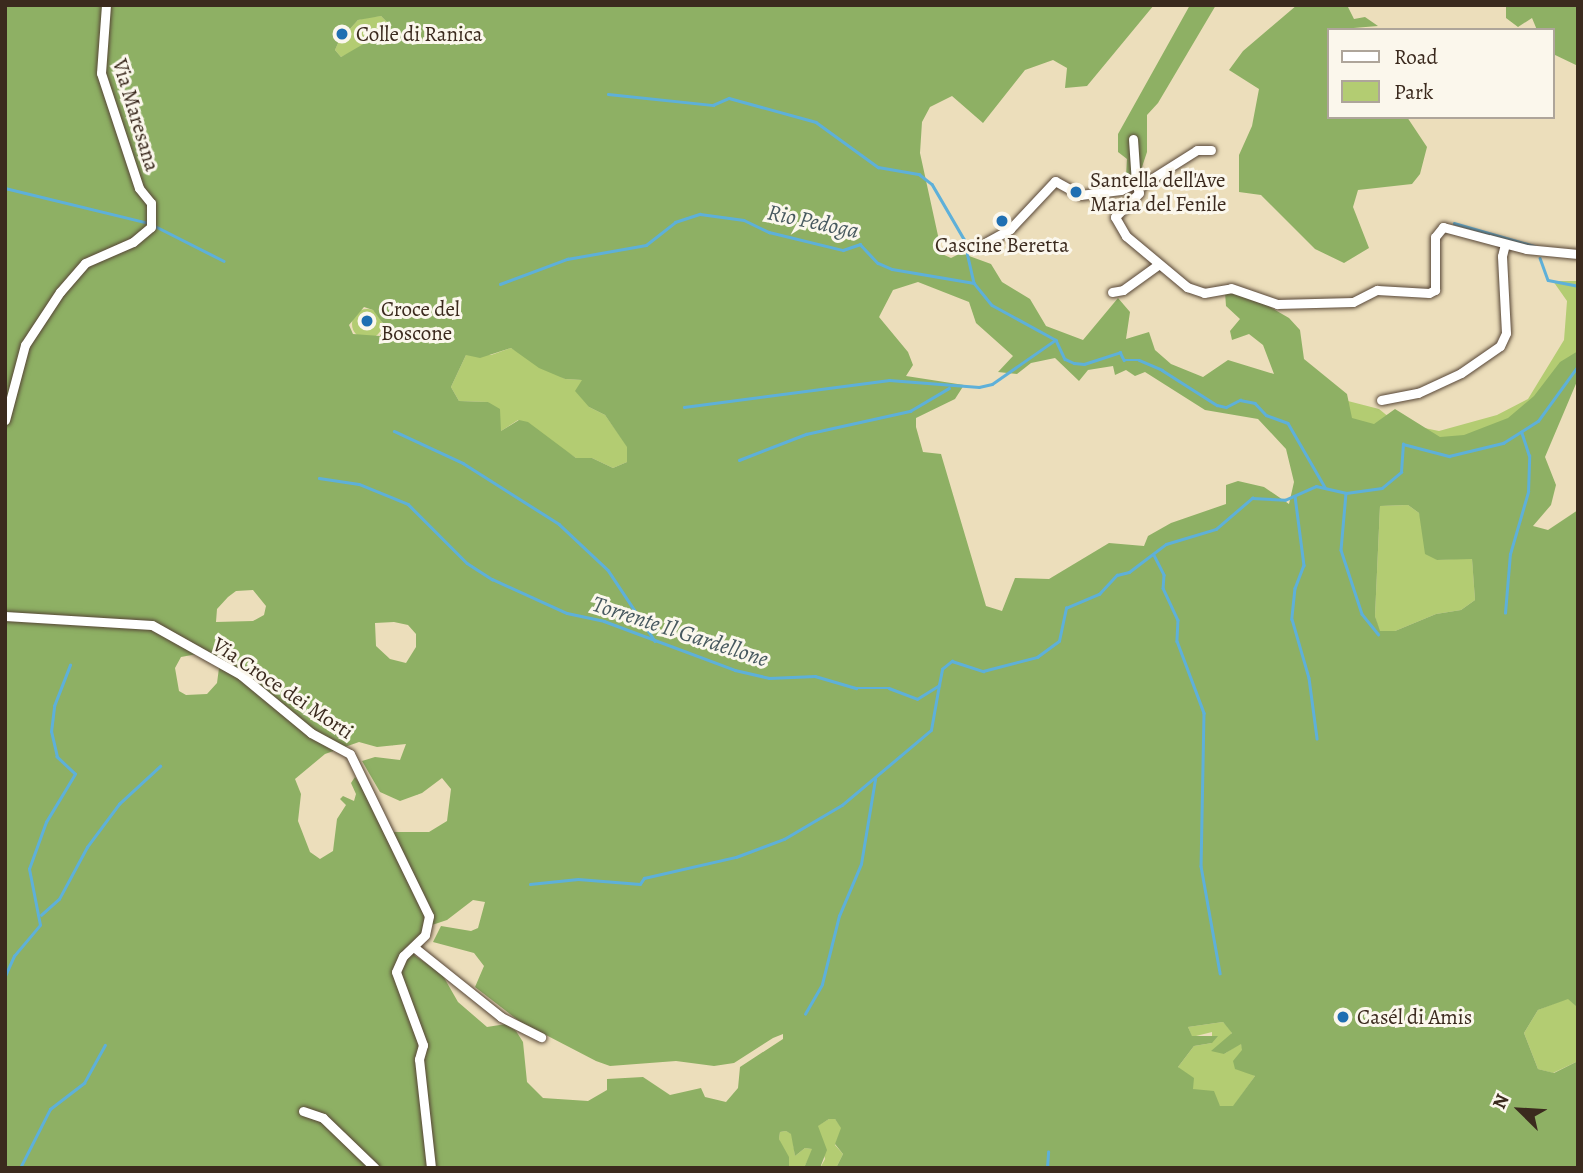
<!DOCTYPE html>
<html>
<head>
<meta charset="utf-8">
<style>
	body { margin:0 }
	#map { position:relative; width:1583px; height:1173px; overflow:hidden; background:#ecdebb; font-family:Alegreya,serif }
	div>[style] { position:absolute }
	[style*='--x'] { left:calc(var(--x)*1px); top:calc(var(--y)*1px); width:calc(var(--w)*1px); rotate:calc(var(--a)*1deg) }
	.green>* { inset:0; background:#b3cc72 }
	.round { border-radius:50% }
	.forest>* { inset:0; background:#8eb064 }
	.stream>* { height:2.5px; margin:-1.25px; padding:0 1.25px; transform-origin:1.25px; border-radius:1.25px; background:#5eb0d9 }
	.roads { filter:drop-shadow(0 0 2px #564536) drop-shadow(0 0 2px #564536) }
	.minor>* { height:9px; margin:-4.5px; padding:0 4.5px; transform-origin:4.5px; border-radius:4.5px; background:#fff }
	.dots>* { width:19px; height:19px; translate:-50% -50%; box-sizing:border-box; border:4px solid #fbf7ec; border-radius:50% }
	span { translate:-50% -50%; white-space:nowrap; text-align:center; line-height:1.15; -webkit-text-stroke:6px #fbf7ec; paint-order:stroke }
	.poi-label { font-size:21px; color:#3b2a1e }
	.left { translate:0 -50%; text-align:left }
	.street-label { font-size:21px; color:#3b2a1e }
	.water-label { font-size:23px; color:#47595f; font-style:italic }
	.frame { position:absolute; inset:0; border:7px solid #3b2a1e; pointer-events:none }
	.legend { position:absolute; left:1327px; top:28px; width:228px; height:91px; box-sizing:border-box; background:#fbf7ec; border:2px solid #aea59a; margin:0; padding:9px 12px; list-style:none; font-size:21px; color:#3b2a1e }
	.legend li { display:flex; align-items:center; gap:14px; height:35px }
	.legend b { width:35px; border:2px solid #aea59a }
	.north { position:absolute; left:1485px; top:1075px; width:70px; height:70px; -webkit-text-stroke:5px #fbf7ec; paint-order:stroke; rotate:294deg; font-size:19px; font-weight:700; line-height:28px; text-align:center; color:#3b2a1e }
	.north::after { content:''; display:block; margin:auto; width:24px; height:32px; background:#3b2a1e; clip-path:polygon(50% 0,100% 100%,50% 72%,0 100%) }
</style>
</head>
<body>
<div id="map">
	<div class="green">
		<i style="clip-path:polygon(369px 17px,381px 16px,388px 23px,366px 45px,341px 57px,335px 50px,339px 41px,358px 20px)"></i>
		<i style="clip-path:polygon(1553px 281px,1578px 281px,1578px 370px,1535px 427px,1329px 457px,1344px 400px,1379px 409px,1395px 422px,1439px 431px,1497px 415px,1528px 399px,1564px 340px,1567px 301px)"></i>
		<i class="round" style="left:352px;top:309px;width:30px;height:30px"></i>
		<i style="clip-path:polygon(511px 348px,565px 379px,582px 380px,589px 407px,605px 415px,628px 447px,627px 462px,613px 468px,592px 458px,576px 458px,518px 420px,501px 431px,488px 402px,459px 401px,451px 387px,466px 355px,491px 355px)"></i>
		<i style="clip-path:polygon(1408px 505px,1419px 513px,1437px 560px,1472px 558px,1475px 600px,1461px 610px,1436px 614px,1395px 631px,1379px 631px,1375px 616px,1380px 506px)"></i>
		<i style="clip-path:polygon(1568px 998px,1578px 1008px,1578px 1061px,1553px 1073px,1538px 1069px,1524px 1033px,1538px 1010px)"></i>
		<i style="clip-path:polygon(1223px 1022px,1232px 1032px,1224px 1054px,1241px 1043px,1248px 1072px,1255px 1076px,1233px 1107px,1220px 1106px,1193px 1089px,1178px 1067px,1194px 1046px,1212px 1043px,1212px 1032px,1192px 1037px,1188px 1027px)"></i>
		<i style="clip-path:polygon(829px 1119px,835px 1119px,842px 1128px,835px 1145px,843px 1154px,836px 1168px,820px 1168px,825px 1159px,817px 1126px)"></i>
		<i style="clip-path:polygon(786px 1131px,792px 1134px,795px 1156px,805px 1148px,813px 1149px,804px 1168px,789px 1168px,779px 1139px,780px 1132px)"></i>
	</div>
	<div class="forest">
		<i style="clip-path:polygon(evenodd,5px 5px,1154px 5px,1087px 86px,1065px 88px,1067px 68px,1053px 60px,1025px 70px,983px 123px,952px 96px,930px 107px,922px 122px,920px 153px,942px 254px,951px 258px,961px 253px,991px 264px,1002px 282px,1030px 299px,1046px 326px,1083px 340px,1118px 298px,1130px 312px,1126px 339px,1149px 332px,1155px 350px,1171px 364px,1203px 377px,1228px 360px,1274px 374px,1263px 345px,1249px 334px,1232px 340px,1230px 331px,1240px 319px,1226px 306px,1225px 292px,1253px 297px,1289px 318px,1300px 330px,1304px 359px,1347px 394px,1352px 418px,1374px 424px,1395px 409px,1440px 437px,1464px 435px,1508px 418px,1534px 396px,1560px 362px,1578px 351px,1578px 379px,1545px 457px,1556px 485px,1551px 505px,1533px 526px,1548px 530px,1578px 510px,1578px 1008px,1568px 999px,1538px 1010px,1524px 1033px,1538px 1069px,1554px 1073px,1578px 1061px,1578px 1168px,836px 1168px,843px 1154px,835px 1144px,841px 1128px,835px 1119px,829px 1119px,818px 1126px,827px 1150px,820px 1168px,804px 1168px,812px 1149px,805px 1148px,795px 1156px,791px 1134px,786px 1131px,780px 1132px,779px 1139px,789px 1157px,789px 1168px,5px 1168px,5px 5px,381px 16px,388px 23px,379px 35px,341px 57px,335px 50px,339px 41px,358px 20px,381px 16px,5px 5px,918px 282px,969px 302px,976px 323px,1013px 356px,998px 372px,1017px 374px,1031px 363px,1055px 358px,1079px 381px,1088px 370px,1113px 366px,1115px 375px,1126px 370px,1135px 376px,1145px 372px,1205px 410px,1258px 419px,1286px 449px,1294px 482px,1289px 504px,1264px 487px,1238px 481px,1226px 485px,1226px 504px,1171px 523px,1148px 536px,1144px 546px,1109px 543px,1049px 579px,1015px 578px,1002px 611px,986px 606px,941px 454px,923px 452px,916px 427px,916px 418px,955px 399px,964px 385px,906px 376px,913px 365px,908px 352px,879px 317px,893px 290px,918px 282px,5px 5px,364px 307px,373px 310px,385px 326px,380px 336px,353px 334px,349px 325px,364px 307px,5px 5px,511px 348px,539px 368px,565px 379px,582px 380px,575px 391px,589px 407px,605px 415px,627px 447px,627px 462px,613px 468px,592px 458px,576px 458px,528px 422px,519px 420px,501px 431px,500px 409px,488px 402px,459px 401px,451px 387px,466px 355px,480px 358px,511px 348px,5px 5px,1408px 505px,1419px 513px,1425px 554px,1437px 560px,1472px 559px,1475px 600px,1461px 610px,1436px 614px,1395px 631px,1380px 631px,1375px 616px,1380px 506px,1408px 505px,5px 5px,253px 590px,266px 606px,264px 615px,253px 621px,216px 622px,217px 609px,228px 597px,236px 591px,253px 590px,5px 5px,394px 622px,408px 625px,416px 634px,416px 647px,406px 663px,390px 659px,376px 646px,375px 623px,394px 622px,5px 5px,197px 654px,219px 668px,217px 683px,207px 694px,186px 695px,179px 691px,175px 668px,181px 657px,197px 654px,5px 5px,359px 742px,377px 747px,406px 744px,400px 760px,375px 757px,362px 761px,380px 792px,400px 801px,422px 793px,442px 778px,451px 789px,447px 821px,429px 832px,392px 832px,355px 777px,351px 783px,356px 794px,354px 801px,343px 796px,340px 799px,346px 805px,337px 819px,333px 851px,320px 859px,310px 852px,298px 821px,301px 794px,295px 779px,325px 754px,359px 742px,5px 5px,473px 900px,485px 902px,478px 928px,471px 931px,441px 926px,433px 942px,474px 953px,484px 966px,475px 987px,519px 1021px,596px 1061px,610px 1066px,676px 1061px,714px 1066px,734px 1063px,773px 1038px,783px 1034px,783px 1039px,740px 1067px,738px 1088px,726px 1102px,705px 1097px,701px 1088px,670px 1095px,643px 1077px,607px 1079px,607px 1090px,588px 1101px,543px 1098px,527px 1082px,523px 1042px,516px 1031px,506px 1024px,487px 1027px,458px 1002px,442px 974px,414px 955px,423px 928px,447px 920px,473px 900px,5px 5px,1223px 1022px,1232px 1033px,1211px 1051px,1224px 1054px,1241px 1044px,1242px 1050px,1233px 1061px,1235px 1069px,1255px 1076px,1233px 1106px,1220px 1106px,1214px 1091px,1193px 1089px,1194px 1078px,1178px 1067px,1194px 1046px,1212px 1043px,1218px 1036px,1192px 1036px,1188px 1027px,1223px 1022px)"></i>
		<i style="clip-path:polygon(1190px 5px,1216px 5px,1158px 103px,1147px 115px,1147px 152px,1140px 173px,1126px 176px,1127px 159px,1118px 152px,1118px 134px)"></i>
		<i style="clip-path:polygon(1297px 5px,1347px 5px,1354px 19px,1365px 17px,1378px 26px,1329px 30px,1329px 117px,1407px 117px,1427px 147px,1420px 174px,1412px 184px,1358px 190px,1353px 207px,1369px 248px,1344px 263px,1315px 249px,1261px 195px,1239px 192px,1239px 155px,1252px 126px,1259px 89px,1229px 70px,1243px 51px)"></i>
		<i style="clip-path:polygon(1506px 5px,1578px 5px,1578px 66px,1553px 54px,1553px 30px,1537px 30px,1532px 18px,1518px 27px,1506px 18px)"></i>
	</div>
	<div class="stream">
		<i style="--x:608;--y:94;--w:106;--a:6"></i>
		<i style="--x:713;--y:105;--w:17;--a:-24"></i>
		<i style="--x:729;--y:98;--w:90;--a:15.4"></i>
		<i style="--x:816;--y:122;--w:77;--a:36"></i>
		<i style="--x:878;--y:167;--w:42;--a:9.7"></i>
		<i style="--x:919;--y:174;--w:16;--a:38"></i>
		<i style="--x:932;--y:184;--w:64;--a:59.8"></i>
		<i style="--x:964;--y:239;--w:45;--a:77.2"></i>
		<i style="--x:5;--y:188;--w:148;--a:13.7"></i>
		<i style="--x:1454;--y:223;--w:84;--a:15.9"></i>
		<i style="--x:155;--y:226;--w:77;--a:26.9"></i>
		<i style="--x:1540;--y:258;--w:23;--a:70"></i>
		<i style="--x:1548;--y:280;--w:31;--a:11"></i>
		<i style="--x:500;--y:284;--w:72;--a:-20.5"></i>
		<i style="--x:567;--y:259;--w:80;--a:-10"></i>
		<i style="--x:646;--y:245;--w:37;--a:-38"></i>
		<i style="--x:675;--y:222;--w:26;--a:-18"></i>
		<i style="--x:700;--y:214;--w:44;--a:7.8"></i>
		<i style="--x:744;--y:220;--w:28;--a:26"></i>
		<i style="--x:769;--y:232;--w:76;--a:13.7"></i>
		<i style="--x:843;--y:250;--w:18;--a:-19"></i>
		<i style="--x:860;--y:244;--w:26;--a:47"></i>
		<i style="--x:878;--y:263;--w:15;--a:23"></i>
		<i style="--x:892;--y:269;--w:83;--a:9.7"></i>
		<i style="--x:974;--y:283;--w:28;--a:51"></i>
		<i style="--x:992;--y:305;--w:73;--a:28.7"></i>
		<i style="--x:1056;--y:340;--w:21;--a:65"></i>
		<i style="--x:1065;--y:359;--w:10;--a:24"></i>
		<i style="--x:1074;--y:363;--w:10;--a:6"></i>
		<i style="--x:1084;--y:364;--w:38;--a:-18"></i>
		<i style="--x:1120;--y:352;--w:9;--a:63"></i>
		<i style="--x:1124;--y:360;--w:15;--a:0"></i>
		<i style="--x:1139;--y:360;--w:25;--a:23"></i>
		<i style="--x:1162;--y:370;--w:65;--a:32.5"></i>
		<i style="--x:1217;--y:405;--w:9;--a:13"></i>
		<i style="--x:1226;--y:407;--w:16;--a:-27"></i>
		<i style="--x:1240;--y:400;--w:15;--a:11"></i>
		<i style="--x:1255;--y:403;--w:16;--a:47"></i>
		<i style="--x:1266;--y:415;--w:23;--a:20"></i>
		<i style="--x:1288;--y:423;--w:74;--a:60"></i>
		<i style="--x:684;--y:407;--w:207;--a:-7.5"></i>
		<i style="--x:889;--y:380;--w:90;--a:4.4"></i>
		<i style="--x:979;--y:387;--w:13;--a:-13"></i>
		<i style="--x:992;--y:384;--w:77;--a:-34.9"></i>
		<i style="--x:394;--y:431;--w:76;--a:24.9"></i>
		<i style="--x:463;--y:463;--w:114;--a:32.4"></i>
		<i style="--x:559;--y:524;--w:67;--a:43.2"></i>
		<i style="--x:608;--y:570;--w:85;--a:56.5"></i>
		<i style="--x:739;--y:460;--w:72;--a:-21.2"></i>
		<i style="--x:806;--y:434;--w:107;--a:-12.5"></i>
		<i style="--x:910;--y:411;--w:45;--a:-30.5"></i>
		<i style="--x:319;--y:478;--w:40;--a:8.5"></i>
		<i style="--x:359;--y:484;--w:53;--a:22.2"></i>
		<i style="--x:408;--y:504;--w:83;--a:45"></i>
		<i style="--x:467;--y:563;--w:30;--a:33"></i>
		<i style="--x:492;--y:579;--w:82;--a:24.4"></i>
		<i style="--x:567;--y:613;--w:38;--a:12"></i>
		<i style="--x:604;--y:621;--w:140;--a:20.5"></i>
		<i style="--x:735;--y:670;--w:35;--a:13"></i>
		<i style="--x:769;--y:678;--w:46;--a:-2.5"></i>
		<i style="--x:815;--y:676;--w:43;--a:16.3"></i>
		<i style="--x:856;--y:688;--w:33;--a:0"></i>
		<i style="--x:889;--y:688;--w:30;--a:21"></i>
		<i style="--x:917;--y:699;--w:26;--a:-32"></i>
		<i style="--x:939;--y:685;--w:16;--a:-79"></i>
		<i style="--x:942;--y:669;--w:13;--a:-39"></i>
		<i style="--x:952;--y:661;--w:33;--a:18"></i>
		<i style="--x:983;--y:671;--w:56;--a:-14.5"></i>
		<i style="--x:1037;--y:657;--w:27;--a:-36"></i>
		<i style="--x:1059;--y:641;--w:34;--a:-78"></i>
		<i style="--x:1066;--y:608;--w:36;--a:-23"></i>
		<i style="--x:1099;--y:594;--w:26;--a:-47"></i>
		<i style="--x:1117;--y:575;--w:12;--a:-14"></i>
		<i style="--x:1129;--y:572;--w:46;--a:-37.1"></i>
		<i style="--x:1166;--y:544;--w:52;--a:-16.7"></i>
		<i style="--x:1216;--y:529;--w:48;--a:-40.7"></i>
		<i style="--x:1252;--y:498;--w:33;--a:3"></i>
		<i style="--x:1285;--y:500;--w:34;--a:-24"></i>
		<i style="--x:1316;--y:486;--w:31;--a:13"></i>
		<i style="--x:1346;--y:493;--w:36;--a:-8"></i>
		<i style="--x:1382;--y:488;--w:25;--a:-40"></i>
		<i style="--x:1401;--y:472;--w:28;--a:-86"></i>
		<i style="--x:1403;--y:444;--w:48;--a:14.6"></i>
		<i style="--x:1449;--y:456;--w:56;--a:-13.5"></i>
		<i style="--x:1503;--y:443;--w:41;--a:-32.2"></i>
		<i style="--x:1538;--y:421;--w:68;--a:-54"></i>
		<i style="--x:1346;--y:493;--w:57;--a:95"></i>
		<i style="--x:1341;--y:550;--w:67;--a:71.8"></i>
		<i style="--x:1362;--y:614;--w:26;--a:51"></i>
		<i style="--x:1295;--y:496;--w:70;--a:82.6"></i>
		<i style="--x:1304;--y:565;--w:25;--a:111"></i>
		<i style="--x:1295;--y:588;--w:31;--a:96"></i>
		<i style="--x:1292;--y:619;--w:61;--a:73.9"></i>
		<i style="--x:1309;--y:678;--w:61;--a:82.4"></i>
		<i style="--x:1154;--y:555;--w:22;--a:63"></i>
		<i style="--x:1164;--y:575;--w:13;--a:94"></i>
		<i style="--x:1163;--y:588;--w:35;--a:65"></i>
		<i style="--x:1178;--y:620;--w:21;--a:93"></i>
		<i style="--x:1177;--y:641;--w:77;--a:69.4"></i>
		<i style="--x:1204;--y:713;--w:153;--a:91.1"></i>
		<i style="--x:1201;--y:866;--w:109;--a:79.9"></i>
		<i style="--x:1505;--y:613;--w:59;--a:-85.2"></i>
		<i style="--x:1510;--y:554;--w:65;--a:-73.8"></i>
		<i style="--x:1528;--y:492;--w:36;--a:-88"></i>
		<i style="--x:1529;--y:456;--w:25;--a:-108"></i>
		<i style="--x:530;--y:884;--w:48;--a:-5.9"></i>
		<i style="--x:578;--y:879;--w:62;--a:4.6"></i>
		<i style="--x:640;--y:884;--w:7;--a:-56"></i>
		<i style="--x:644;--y:878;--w:94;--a:-12.9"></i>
		<i style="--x:736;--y:857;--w:51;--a:-20.6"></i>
		<i style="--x:784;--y:839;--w:67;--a:-30.4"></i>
		<i style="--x:842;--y:805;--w:116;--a:-40.1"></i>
		<i style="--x:931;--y:730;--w:46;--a:-79.9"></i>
		<i style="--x:41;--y:915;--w:24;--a:-42"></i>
		<i style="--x:59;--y:899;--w:59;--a:-61.7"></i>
		<i style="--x:87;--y:847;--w:54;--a:-53.3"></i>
		<i style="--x:119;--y:804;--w:56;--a:-42.8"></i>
		<i style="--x:5;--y:976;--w:22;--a:-66"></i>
		<i style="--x:14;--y:956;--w:40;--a:-50"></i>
		<i style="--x:40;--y:925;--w:57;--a:-101.1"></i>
		<i style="--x:29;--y:869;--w:50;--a:-70.1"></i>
		<i style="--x:46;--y:822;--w:56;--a:-58.9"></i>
		<i style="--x:75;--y:774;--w:25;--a:-137"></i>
		<i style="--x:57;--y:757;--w:26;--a:-103"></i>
		<i style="--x:51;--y:732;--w:26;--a:-83"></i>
		<i style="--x:54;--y:706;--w:44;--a:-68.7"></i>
		<i style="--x:805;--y:1014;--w:34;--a:-60"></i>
		<i style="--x:822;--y:984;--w:70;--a:-76"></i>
		<i style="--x:839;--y:916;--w:56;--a:-67.1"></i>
		<i style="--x:861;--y:864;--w:86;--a:-80.6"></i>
		<i style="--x:20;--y:1168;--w:66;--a:-63"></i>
		<i style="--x:50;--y:1109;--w:43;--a:-37.4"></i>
		<i style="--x:84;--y:1083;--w:43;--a:-61.1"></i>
		<i style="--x:1047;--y:1168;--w:16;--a:-86"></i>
	</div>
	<div class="roads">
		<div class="minor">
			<i style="--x:1133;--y:139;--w:44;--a:86.1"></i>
			<i style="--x:1140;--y:186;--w:67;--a:-32.3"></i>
			<i style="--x:1197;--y:150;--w:14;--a:0"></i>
			<i style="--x:985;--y:243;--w:29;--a:-29"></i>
			<i style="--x:1010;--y:229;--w:66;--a:-46.8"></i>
			<i style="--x:1055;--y:181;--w:29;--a:29"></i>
			<i style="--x:1080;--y:195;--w:41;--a:-7"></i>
			<i style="--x:1121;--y:190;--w:17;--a:-25"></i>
			<i style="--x:1136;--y:183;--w:10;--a:73"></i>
			<i style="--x:1139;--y:193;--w:34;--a:135"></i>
			<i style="--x:1115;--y:217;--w:22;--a:60"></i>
			<i style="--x:1126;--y:236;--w:80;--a:39.9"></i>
			<i style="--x:1187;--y:287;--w:18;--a:19"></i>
			<i style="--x:1204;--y:293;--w:27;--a:-10"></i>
			<i style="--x:1231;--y:288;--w:49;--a:19.2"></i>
			<i style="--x:1277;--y:304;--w:76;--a:-1.5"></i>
			<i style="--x:1353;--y:302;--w:27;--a:-27"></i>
			<i style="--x:1377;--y:290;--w:52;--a:3.3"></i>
			<i style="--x:1429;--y:293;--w:7;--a:-27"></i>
			<i style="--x:1435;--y:290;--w:53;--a:-90"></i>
			<i style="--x:1435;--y:237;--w:13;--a:-51"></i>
			<i style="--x:1443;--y:227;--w:86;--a:14.8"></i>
			<i style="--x:1526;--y:249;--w:52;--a:5.5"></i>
			<i style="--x:1112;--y:292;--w:11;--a:-10"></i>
			<i style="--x:1123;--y:290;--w:44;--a:-35.8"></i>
			<i style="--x:1381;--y:400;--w:38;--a:-11"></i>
			<i style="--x:1418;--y:393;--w:47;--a:-24.9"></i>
			<i style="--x:1461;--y:373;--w:47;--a:-34.7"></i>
			<i style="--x:1500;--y:346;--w:14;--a:-65"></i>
			<i style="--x:1506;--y:333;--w:77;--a:-93"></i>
			<i style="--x:1502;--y:256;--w:12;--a:-76"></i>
			<i style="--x:5;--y:420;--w:78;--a:-75.1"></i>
			<i style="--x:25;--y:345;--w:64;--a:-56.6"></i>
			<i style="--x:60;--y:292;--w:38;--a:-49"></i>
			<i style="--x:85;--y:263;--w:52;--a:-23.6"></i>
			<i style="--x:133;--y:242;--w:23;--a:-40"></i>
			<i style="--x:151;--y:227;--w:24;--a:-90"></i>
			<i style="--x:151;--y:203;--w:19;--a:-129"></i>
			<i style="--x:139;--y:188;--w:121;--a:-108.3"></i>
			<i style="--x:101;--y:73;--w:68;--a:-85.8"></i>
			<i style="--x:5;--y:616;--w:147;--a:3.5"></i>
			<i style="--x:152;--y:625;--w:102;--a:29.3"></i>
			<i style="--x:241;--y:675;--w:91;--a:39.6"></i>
			<i style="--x:311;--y:733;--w:44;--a:28.3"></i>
			<i style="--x:350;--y:754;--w:180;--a:64"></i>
			<i style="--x:429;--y:916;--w:19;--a:102"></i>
			<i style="--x:425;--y:935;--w:30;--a:136"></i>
			<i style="--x:403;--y:956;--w:17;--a:114"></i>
			<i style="--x:396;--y:972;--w:78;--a:69.7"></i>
			<i style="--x:423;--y:1045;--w:15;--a:106"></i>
			<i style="--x:419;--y:1059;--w:110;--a:83.7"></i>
			<i style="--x:415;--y:948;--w:110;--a:38.7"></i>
			<i style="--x:501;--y:1017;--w:45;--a:26.6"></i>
			<i style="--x:303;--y:1111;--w:21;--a:19"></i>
			<i style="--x:323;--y:1118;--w:72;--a:43.9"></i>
		</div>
	</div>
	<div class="dots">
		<i style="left:342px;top:34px;background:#1f6fb2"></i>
		<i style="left:1076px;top:192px;background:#1f6fb2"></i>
		<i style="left:1002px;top:221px;background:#1f6fb2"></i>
		<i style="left:367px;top:321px;background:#1f6fb2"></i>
		<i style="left:1343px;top:1017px;background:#1f6fb2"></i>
	</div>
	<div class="poi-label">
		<span class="left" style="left:356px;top:34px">Colle di Ranica</span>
		<span class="left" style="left:1090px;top:192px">Santella dell'Ave<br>Maria del Fenile</span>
		<span style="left:1002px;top:245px">Cascine Beretta</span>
		<span class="left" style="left:381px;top:321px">Croce del<br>Boscone</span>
		<span class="left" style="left:1357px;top:1017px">Casél di Amis</span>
	</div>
	<div class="street-label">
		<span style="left:136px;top:115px;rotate:73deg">Via Maresana</span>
		<span style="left:283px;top:688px;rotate:34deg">Via Croce dei Morti</span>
	</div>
	<div class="water-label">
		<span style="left:813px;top:222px;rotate:12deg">Rio Pedoga</span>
		<span style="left:680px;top:632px;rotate:18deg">Torrente Il Gardellone</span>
	</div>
	<div class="frame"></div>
	<ul class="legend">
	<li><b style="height:9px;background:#fff"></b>Road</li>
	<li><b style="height:19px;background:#b3cc72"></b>Park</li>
	</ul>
	<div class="north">N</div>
</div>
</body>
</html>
